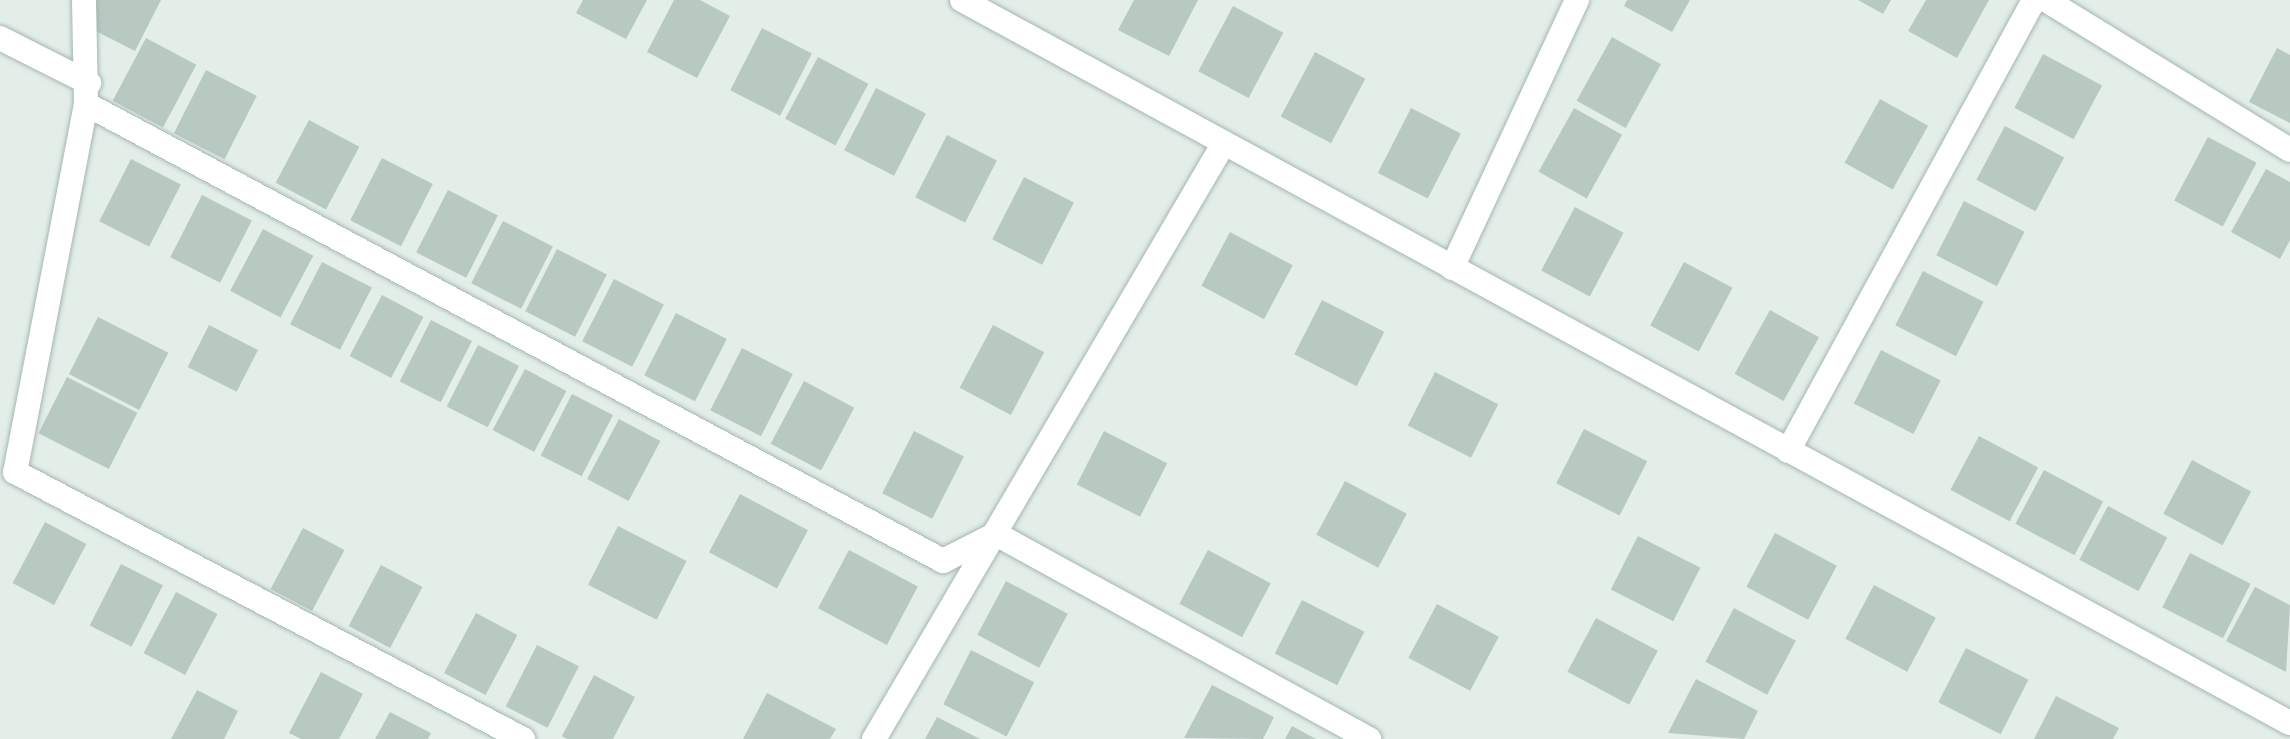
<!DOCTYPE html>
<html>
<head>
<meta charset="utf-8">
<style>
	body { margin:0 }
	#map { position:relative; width:2290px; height:739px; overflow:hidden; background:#e3eee9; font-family:Figtree,sans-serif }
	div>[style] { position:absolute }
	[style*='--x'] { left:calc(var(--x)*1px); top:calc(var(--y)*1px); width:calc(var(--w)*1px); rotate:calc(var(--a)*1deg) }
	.building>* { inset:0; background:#b8c9c2; transform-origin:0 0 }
	.roads { filter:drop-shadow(0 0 2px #a5b6b0) drop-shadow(0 0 2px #a5b6b0) }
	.street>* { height:24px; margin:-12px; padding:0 12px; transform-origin:12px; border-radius:12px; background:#fff }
	.secondary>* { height:24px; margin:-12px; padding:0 12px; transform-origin:12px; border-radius:12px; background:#fff }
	span { translate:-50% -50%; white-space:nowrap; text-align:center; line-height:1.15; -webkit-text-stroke:8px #f4faf7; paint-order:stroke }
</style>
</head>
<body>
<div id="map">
	<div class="building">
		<i style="clip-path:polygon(97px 0,161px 0,135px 51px,84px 25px)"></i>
		<i style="clip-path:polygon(583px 0,647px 0,626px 39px,576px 13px)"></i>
		<i style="clip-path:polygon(674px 0,700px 0,730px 16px,697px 78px,647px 52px)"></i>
		<i style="clip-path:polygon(1134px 0,1198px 0,1169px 56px,1118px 30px)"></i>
		<i style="clip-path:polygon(1627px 0,1690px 0,1672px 32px,1624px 6px)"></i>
		<i style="clip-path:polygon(1858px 0,1891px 0,1883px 14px)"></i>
		<i style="clip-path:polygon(1926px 0,1989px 0,1957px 58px,1908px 31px)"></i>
		<i style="left:1233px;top:6px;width:57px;height:74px;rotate:28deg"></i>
		<i style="left:762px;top:28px;width:56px;height:70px;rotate:27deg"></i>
		<i style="left:1612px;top:37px;width:56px;height:73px;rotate:29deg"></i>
		<i style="left:146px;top:38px;width:57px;height:71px;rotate:28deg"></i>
		<i style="clip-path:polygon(2277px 48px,2290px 55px,2290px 123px,2249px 102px)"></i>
		<i style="left:1315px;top:52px;width:57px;height:73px;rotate:28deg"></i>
		<i style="left:2043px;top:54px;width:67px;height:61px;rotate:28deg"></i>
		<i style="left:818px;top:57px;width:57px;height:70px;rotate:28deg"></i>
		<i style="left:206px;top:70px;width:57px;height:71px;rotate:27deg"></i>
		<i style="left:876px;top:88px;width:56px;height:70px;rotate:27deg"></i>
		<i style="left:1880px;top:99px;width:55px;height:73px;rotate:29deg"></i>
		<i style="left:1411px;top:108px;width:56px;height:73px;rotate:27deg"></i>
		<i style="left:1574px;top:108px;width:55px;height:73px;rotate:29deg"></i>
		<i style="left:309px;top:120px;width:57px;height:71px;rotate:28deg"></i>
		<i style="left:2005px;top:126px;width:67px;height:61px;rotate:28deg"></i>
		<i style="left:947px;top:135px;width:56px;height:70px;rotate:27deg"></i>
		<i style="left:2208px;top:137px;width:55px;height:72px;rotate:28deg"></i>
		<i style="left:382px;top:158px;width:57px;height:70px;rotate:27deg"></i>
		<i style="left:131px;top:159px;width:56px;height:70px;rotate:27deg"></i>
		<i style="clip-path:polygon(2266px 169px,2290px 182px,2290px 240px,2280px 259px,2231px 232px)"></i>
		<i style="left:1024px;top:177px;width:56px;height:70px;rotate:27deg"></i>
		<i style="left:448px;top:190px;width:56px;height:70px;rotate:27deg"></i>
		<i style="left:202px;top:195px;width:56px;height:70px;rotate:27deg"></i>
		<i style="left:1964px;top:201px;width:68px;height:61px;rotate:27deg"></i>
		<i style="left:1575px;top:207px;width:55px;height:72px;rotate:28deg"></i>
		<i style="left:503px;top:221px;width:56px;height:70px;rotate:27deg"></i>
		<i style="left:263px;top:229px;width:57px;height:70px;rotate:28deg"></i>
		<i style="left:1230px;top:232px;width:71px;height:61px;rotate:28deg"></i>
		<i style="left:557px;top:249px;width:56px;height:70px;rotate:27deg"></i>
		<i style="left:322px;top:262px;width:56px;height:70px;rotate:27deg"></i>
		<i style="left:1684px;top:262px;width:55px;height:72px;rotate:28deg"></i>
		<i style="left:1923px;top:271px;width:68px;height:61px;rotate:27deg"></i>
		<i style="left:614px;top:279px;width:56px;height:70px;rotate:27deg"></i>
		<i style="left:382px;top:295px;width:47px;height:69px;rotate:28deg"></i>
		<i style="left:1322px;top:300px;width:70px;height:61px;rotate:27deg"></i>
		<i style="left:1770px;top:310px;width:56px;height:73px;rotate:29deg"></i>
		<i style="left:676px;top:313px;width:57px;height:70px;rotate:27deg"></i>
		<i style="left:98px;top:317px;width:79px;height:64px;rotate:27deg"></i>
		<i style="left:431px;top:320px;width:46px;height:69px;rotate:27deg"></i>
		<i style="left:209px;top:325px;width:55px;height:47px;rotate:27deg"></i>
		<i style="left:993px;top:325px;width:58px;height:71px;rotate:28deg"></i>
		<i style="left:478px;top:345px;width:46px;height:69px;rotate:27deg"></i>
		<i style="left:742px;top:348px;width:57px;height:70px;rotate:27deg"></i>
		<i style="left:1881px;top:350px;width:67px;height:60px;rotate:27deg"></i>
		<i style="left:525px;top:369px;width:47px;height:69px;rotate:28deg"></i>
		<i style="left:1435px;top:372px;width:71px;height:60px;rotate:27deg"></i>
		<i style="left:67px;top:377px;width:79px;height:63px;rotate:27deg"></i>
		<i style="left:804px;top:381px;width:57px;height:71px;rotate:28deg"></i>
		<i style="left:572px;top:394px;width:46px;height:69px;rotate:27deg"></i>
		<i style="left:619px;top:419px;width:47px;height:68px;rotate:28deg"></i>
		<i style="left:1584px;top:429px;width:71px;height:61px;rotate:27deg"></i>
		<i style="left:914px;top:431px;width:56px;height:70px;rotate:27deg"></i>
		<i style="left:1104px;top:431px;width:71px;height:60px;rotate:27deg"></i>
		<i style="left:1979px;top:436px;width:67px;height:61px;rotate:28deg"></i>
		<i style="left:2192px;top:460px;width:67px;height:61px;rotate:28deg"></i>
		<i style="left:2044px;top:470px;width:67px;height:61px;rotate:28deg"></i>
		<i style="left:1345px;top:481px;width:70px;height:61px;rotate:28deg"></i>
		<i style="left:740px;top:494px;width:77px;height:66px;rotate:28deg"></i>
		<i style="left:2108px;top:506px;width:67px;height:61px;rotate:28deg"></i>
		<i style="left:45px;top:522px;width:47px;height:69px;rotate:28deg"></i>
		<i style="left:618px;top:526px;width:77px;height:66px;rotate:27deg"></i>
		<i style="left:303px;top:528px;width:47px;height:69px;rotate:28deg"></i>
		<i style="left:1775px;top:533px;width:70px;height:61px;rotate:28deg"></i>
		<i style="left:1638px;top:536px;width:70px;height:60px;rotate:27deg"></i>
		<i style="left:849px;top:550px;width:78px;height:66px;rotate:28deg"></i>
		<i style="left:1208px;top:550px;width:71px;height:61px;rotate:28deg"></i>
		<i style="left:2190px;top:553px;width:68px;height:61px;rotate:27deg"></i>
		<i style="left:121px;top:564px;width:47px;height:69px;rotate:27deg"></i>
		<i style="left:381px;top:565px;width:47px;height:69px;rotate:28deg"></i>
		<i style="left:1006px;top:581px;width:70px;height:61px;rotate:28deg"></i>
		<i style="left:1874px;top:585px;width:70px;height:61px;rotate:28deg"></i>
		<i style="clip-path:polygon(2255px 587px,2290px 605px,2286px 672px,2226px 641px)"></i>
		<i style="left:176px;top:592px;width:47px;height:69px;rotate:28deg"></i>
		<i style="left:1302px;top:600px;width:70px;height:60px;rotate:27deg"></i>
		<i style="left:1437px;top:604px;width:70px;height:61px;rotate:28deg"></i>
		<i style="left:1734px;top:608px;width:70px;height:61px;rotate:28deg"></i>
		<i style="left:476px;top:613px;width:47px;height:68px;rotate:28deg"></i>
		<i style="left:1596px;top:618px;width:70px;height:61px;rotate:28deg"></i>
		<i style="left:537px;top:645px;width:47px;height:69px;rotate:27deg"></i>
		<i style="left:1966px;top:648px;width:70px;height:61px;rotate:27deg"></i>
		<i style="left:971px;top:650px;width:71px;height:61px;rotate:27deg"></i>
		<i style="clip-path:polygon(321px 672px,363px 694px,339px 739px,301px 739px,289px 733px)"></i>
		<i style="clip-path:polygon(594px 675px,635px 697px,613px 739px,567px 739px,562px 736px)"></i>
		<i style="clip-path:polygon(1696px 679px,1758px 711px,1744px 739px,1668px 733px)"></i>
		<i style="clip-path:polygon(1212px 685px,1274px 717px,1263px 739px,1184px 738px)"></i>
		<i style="clip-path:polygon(197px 690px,238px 711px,224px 739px,171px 739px)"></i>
		<i style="clip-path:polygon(767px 693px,836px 729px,830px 739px,743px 739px)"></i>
		<i style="clip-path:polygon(2056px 696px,2119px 728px,2113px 739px,2034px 739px)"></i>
		<i style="clip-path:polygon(390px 712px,431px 733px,428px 739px,375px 739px)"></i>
		<i style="clip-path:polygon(937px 717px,980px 739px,925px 739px)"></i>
		<i style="clip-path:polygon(1292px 726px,1316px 739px,1285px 739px)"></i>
	</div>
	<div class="roads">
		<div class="street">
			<i style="--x:84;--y:0;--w:104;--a:88.9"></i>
			<i style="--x:86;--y:104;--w:375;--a:100.9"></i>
			<i style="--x:15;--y:472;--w:574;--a:27.73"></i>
			<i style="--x:2046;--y:0;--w:286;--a:31.6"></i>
			<i style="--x:0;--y:38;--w:100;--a:26.8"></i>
			<i style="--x:86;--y:104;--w:971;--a:28.07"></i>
			<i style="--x:943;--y:561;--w:59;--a:-27"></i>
			<i style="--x:996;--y:534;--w:426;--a:28.8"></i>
			<i style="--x:1452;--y:268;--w:296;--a:-65"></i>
			<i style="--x:1788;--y:451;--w:514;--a:-61.39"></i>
			<i style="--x:874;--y:739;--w:691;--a:-59.58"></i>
		</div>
		<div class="secondary">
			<i style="--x:962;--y:0;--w:1512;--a:28.57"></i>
		</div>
	</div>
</div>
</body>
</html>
